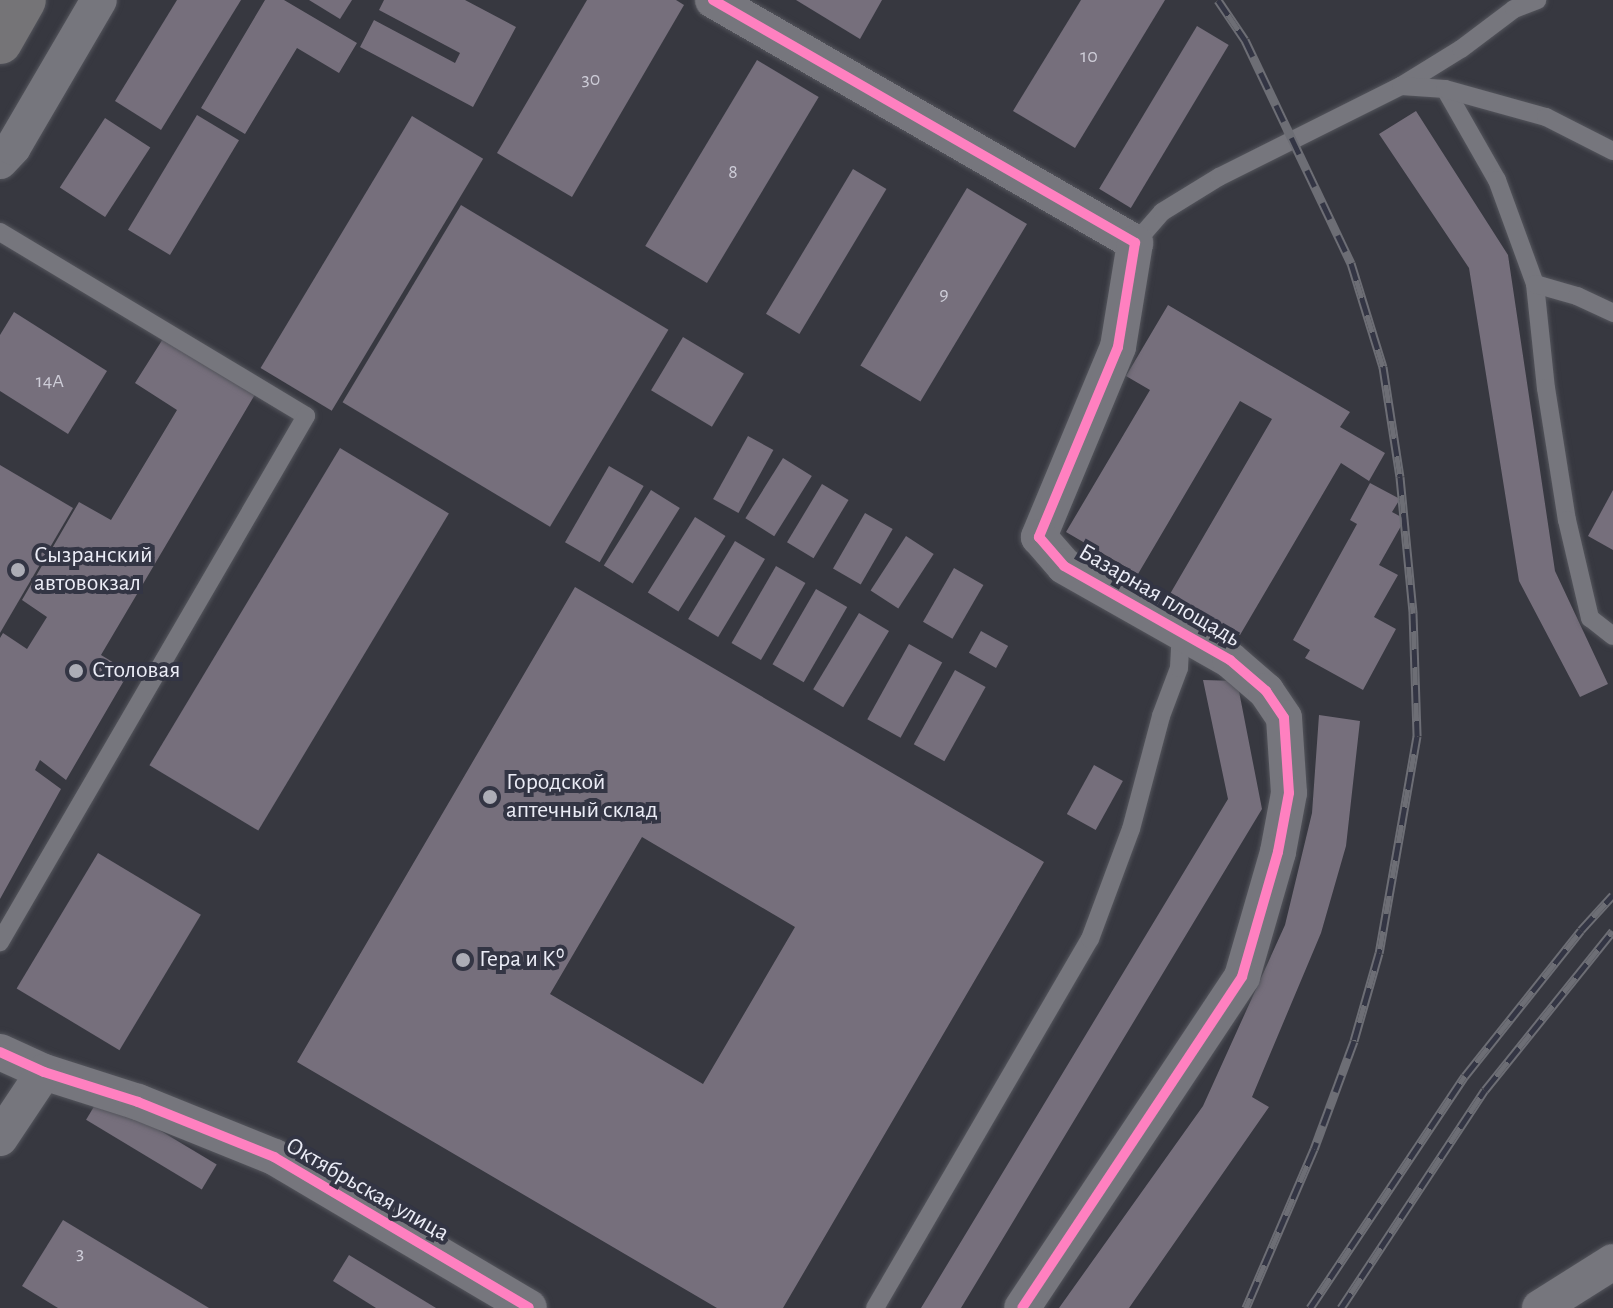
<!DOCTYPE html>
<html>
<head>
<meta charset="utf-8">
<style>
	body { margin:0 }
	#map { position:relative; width:1613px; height:1308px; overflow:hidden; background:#373840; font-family:"Alegreya Sans",sans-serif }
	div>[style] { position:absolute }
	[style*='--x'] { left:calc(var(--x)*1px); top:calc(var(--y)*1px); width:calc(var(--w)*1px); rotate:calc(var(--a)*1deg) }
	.building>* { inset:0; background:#766f7c; transform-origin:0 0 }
	.roads { filter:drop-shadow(0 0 2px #54555c) drop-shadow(0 0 2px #54555c) }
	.lane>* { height:18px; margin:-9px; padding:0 9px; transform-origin:9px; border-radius:9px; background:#76767d }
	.street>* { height:36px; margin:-18px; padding:0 18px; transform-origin:18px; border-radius:18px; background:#76767d }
	.secondary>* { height:44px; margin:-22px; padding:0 22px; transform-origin:22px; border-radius:22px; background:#757477 }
	.rail>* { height:9px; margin-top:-4.5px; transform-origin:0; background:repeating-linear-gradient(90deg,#333544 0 18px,#6d6e75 0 36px); box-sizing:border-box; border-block:2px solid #6d6e75 }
	.cycleway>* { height:10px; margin:-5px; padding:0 5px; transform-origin:5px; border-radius:5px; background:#ff80c0 }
	.dots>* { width:22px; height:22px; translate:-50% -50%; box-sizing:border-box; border:4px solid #333544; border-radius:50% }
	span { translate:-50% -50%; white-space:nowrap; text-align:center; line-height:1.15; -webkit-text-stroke:8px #333544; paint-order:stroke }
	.number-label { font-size:20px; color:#cecdd8 }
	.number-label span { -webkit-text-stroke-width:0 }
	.poi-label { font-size:24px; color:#ebecf6 }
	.left { translate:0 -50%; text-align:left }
	.street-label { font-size:24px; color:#ebecf6 }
</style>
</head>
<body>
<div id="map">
	<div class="building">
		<i style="clip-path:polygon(177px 0,241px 0,161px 130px,115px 101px)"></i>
		<i style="clip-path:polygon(265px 0,284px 0,357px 43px,339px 73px,297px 48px,245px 134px,201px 108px)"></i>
		<i style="clip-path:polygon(309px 0,352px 0,340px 19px)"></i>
		<i style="clip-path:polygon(384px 0,465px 0,516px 27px,473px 107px,360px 47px,374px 20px,455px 63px,460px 53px,379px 10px)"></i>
		<i style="clip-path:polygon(587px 0,676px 0,684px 5px,572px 197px,497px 153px)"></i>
		<i style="clip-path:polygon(796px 0,882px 0,860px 39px)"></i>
		<i style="clip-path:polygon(1081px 0,1165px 0,1075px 148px,1013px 111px)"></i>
		<i style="left:1197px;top:26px;width:37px;height:190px;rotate:31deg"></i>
		<i style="left:757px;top:60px;width:72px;height:217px;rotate:31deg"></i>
		<i style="clip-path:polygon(1416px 111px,1508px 255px,1555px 571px,1608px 684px,1580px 697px,1519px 581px,1469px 268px,1379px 134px)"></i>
		<i style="left:197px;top:115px;width:49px;height:134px;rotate:31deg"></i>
		<i style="left:412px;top:116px;width:83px;height:294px;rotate:31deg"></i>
		<i style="left:105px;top:118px;width:54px;height:83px;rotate:33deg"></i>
		<i style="left:853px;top:169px;width:39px;height:169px;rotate:31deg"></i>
		<i style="left:967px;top:188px;width:70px;height:207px;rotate:31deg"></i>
		<i style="left:461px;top:205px;width:242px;height:230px;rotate:31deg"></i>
		<i style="clip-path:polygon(1168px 305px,1350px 412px,1340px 427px,1385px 453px,1369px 481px,1341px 463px,1240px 635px,1170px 594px,1272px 419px,1240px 401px,1138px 574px,1066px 532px,1150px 390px,1126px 376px)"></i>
		<i style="clip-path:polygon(14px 312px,107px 371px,68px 434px,0 391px,0 335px)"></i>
		<i style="clip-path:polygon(166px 334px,257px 391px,101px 655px,129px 672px,66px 780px,40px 760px,35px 770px,61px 789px,0 899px,0 638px,3px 633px,27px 649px,47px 617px,22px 600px,79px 502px,111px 520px,177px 410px,135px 383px)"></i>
		<i style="left:683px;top:337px;width:71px;height:62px;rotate:31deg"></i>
		<i style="left:748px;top:436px;width:29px;height:72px;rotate:29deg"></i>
		<i style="left:340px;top:448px;width:127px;height:370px;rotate:31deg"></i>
		<i style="left:783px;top:458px;width:34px;height:71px;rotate:32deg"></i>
		<i style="clip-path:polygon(0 465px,73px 508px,0 633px)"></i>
		<i style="left:609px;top:466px;width:40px;height:88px;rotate:30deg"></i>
		<i style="clip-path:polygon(1370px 483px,1400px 499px,1392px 512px,1405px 519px,1379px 565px,1398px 575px,1374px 617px,1396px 629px,1363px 690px,1305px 658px,1310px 650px,1293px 640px,1357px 524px,1350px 520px)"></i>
		<i style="left:822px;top:484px;width:31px;height:68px;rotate:31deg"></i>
		<i style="left:651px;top:490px;width:34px;height:89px;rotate:32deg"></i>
		<i style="clip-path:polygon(1613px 490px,1613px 550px,1588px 536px)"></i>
		<i style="left:865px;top:513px;width:32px;height:64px;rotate:30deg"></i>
		<i style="left:695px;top:517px;width:36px;height:89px;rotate:32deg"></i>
		<i style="left:906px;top:536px;width:33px;height:65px;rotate:33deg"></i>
		<i style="left:735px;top:541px;width:35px;height:91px;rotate:31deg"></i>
		<i style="left:776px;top:566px;width:34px;height:89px;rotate:30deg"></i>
		<i style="left:954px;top:568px;width:34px;height:62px;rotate:30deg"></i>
		<i style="clip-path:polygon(evenodd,575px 587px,1044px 862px,783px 1308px,717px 1308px,297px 1062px,575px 587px,642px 837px,795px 927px,703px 1084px,550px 994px,642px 837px)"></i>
		<i style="left:816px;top:589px;width:36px;height:87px;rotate:30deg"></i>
		<i style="left:859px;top:613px;width:35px;height:89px;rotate:31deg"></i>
		<i style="left:981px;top:631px;width:31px;height:25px;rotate:29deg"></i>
		<i style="left:909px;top:644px;width:38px;height:86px;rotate:29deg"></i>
		<i style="left:955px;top:670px;width:35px;height:85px;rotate:29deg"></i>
		<i style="clip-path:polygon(1203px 680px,1237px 681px,1262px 809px,961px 1308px,921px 1308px,1228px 799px)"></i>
		<i style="clip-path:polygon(1319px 715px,1360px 721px,1346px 846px,1321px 933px,1252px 1097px,1269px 1107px,1129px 1308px,1059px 1308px,1203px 1106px,1285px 925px,1312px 813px)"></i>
		<i style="left:1094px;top:765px;width:33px;height:56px;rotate:29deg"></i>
		<i style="left:98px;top:853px;width:120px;height:158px;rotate:31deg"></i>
		<i style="left:101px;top:1095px;width:135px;height:29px;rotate:31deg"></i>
		<i style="clip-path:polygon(63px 1220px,209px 1308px,58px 1308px,22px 1286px)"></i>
		<i style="clip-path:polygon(349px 1255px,436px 1308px,376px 1308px,333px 1281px)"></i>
	</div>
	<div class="roads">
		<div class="lane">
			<i style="--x:1401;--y:86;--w:70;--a:-31.7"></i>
			<i style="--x:1461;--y:49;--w:66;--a:-37"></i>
			<i style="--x:1514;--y:9;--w:25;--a:-21"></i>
			<i style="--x:1445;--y:89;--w:105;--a:60.3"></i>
			<i style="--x:1497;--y:180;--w:111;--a:69.9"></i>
			<i style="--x:1535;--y:284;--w:105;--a:84"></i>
			<i style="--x:1546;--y:388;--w:134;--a:81"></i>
			<i style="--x:1567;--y:520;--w:101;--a:76.8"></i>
			<i style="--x:1590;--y:618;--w:29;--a:38"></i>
			<i style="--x:0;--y:232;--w:357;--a:31"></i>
			<i style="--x:306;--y:416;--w:609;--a:120.19"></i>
			<i style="--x:1135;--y:243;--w:41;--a:-48.9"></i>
			<i style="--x:1162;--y:212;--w:67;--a:-31.6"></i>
			<i style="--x:1219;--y:177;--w:203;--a:-26.6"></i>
			<i style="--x:1401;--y:86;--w:44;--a:3.9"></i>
			<i style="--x:1445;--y:89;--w:105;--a:15.5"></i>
			<i style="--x:1546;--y:117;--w:75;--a:26.9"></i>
			<i style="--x:1535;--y:284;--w:44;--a:15.9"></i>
			<i style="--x:1577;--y:296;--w:40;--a:25"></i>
			<i style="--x:875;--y:1308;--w:427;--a:-59.8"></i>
			<i style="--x:1090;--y:939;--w:117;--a:-69.6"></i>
			<i style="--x:1131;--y:829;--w:117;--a:-75.1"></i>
			<i style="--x:1161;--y:716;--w:51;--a:-69.4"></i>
			<i style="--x:1179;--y:668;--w:38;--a:-87"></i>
		</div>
		<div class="street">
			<i style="--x:713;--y:0;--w:487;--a:29.9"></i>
			<i style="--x:1135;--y:243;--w:105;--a:99.3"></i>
			<i style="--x:1118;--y:347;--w:206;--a:112.6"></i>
			<i style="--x:1039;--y:537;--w:38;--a:49"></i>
			<i style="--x:1064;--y:566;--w:191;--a:29.5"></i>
			<i style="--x:1230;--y:660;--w:48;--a:40.7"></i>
			<i style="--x:1266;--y:691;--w:32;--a:56"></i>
			<i style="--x:1284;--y:718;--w:75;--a:86.2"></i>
			<i style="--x:1289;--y:793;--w:60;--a:100.6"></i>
			<i style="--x:1278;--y:852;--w:130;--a:106.1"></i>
			<i style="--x:1242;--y:977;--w:397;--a:123.6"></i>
			<i style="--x:0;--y:161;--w:19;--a:-47"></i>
			<i style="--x:13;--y:147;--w:170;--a:-59.7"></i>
			<i style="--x:0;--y:1052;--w:48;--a:24.4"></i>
			<i style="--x:44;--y:1072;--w:99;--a:17.7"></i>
			<i style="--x:138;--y:1102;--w:147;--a:22"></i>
			<i style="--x:274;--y:1157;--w:296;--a:30.6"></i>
			<i style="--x:0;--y:1138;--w:79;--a:-56.3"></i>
			<i style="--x:1540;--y:1308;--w:86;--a:-32.2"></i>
		</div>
		<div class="secondary">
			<i style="--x:0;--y:42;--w:48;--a:-60.3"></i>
		</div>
	</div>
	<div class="rail">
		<i style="--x:1218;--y:0;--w:48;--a:56"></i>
		<i style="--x:1245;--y:40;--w:247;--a:64.6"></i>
		<i style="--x:1351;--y:263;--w:109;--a:72.9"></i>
		<i style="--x:1383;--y:367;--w:111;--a:81.2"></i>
		<i style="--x:1400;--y:477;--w:137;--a:84.5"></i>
		<i style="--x:1413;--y:613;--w:123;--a:88.1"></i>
		<i style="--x:1417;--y:736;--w:220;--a:99.9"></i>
		<i style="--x:1379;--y:953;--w:91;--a:105.9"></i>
		<i style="--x:1354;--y:1041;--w:115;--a:110.3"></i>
		<i style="--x:1314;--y:1149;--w:173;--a:113.2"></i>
		<i style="--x:1310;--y:1308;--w:279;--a:-56.3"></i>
		<i style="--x:1465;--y:1076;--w:186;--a:-51.5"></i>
		<i style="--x:1581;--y:930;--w:47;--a:-47.6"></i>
		<i style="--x:1341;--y:1308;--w:261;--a:-56.6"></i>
		<i style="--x:1485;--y:1090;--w:204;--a:-51.2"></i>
	</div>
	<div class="cycleway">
		<i style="--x:713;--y:0;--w:487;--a:29.9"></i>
		<i style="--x:1135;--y:243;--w:105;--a:99.3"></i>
		<i style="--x:1118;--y:347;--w:206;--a:112.6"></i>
		<i style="--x:1039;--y:537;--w:38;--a:49"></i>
		<i style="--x:1064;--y:566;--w:191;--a:29.5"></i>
		<i style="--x:1230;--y:660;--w:48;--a:40.7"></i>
		<i style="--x:1266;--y:691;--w:32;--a:56"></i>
		<i style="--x:1284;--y:718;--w:75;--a:86.2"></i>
		<i style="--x:1289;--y:793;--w:60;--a:100.6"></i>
		<i style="--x:1278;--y:852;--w:130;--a:106.1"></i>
		<i style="--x:1242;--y:977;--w:397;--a:123.6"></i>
		<i style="--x:0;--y:1052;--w:48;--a:24.4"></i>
		<i style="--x:44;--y:1072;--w:99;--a:17.7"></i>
		<i style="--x:138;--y:1102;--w:147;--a:22"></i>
		<i style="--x:274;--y:1157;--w:296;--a:30.6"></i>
	</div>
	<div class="dots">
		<i style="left:18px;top:570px;background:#acadb6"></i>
		<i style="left:76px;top:671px;background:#acadb6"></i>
		<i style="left:490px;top:797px;background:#acadb6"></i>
		<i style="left:463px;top:960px;background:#acadb6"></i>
	</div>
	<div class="number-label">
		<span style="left:1089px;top:56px">10</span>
		<span style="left:591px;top:79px">30</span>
		<span style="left:733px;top:172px">8</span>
		<span style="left:944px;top:294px">9</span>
		<span style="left:50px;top:381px">14А</span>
		<span style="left:80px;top:1253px">3</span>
	</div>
	<div class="poi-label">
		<span class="left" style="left:34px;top:570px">Сызранский<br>автовокзал</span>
		<span class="left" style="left:92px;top:671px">Столовая</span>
		<span class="left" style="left:506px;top:797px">Городской<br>аптечный склад</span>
		<span class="left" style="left:479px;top:960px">Гера и К⁰</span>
	</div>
	<div class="street-label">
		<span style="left:1159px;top:596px;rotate:30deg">Базарная площадь</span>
		<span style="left:367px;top:1190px;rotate:30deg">Октябрьская улица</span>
	</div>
</div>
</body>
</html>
